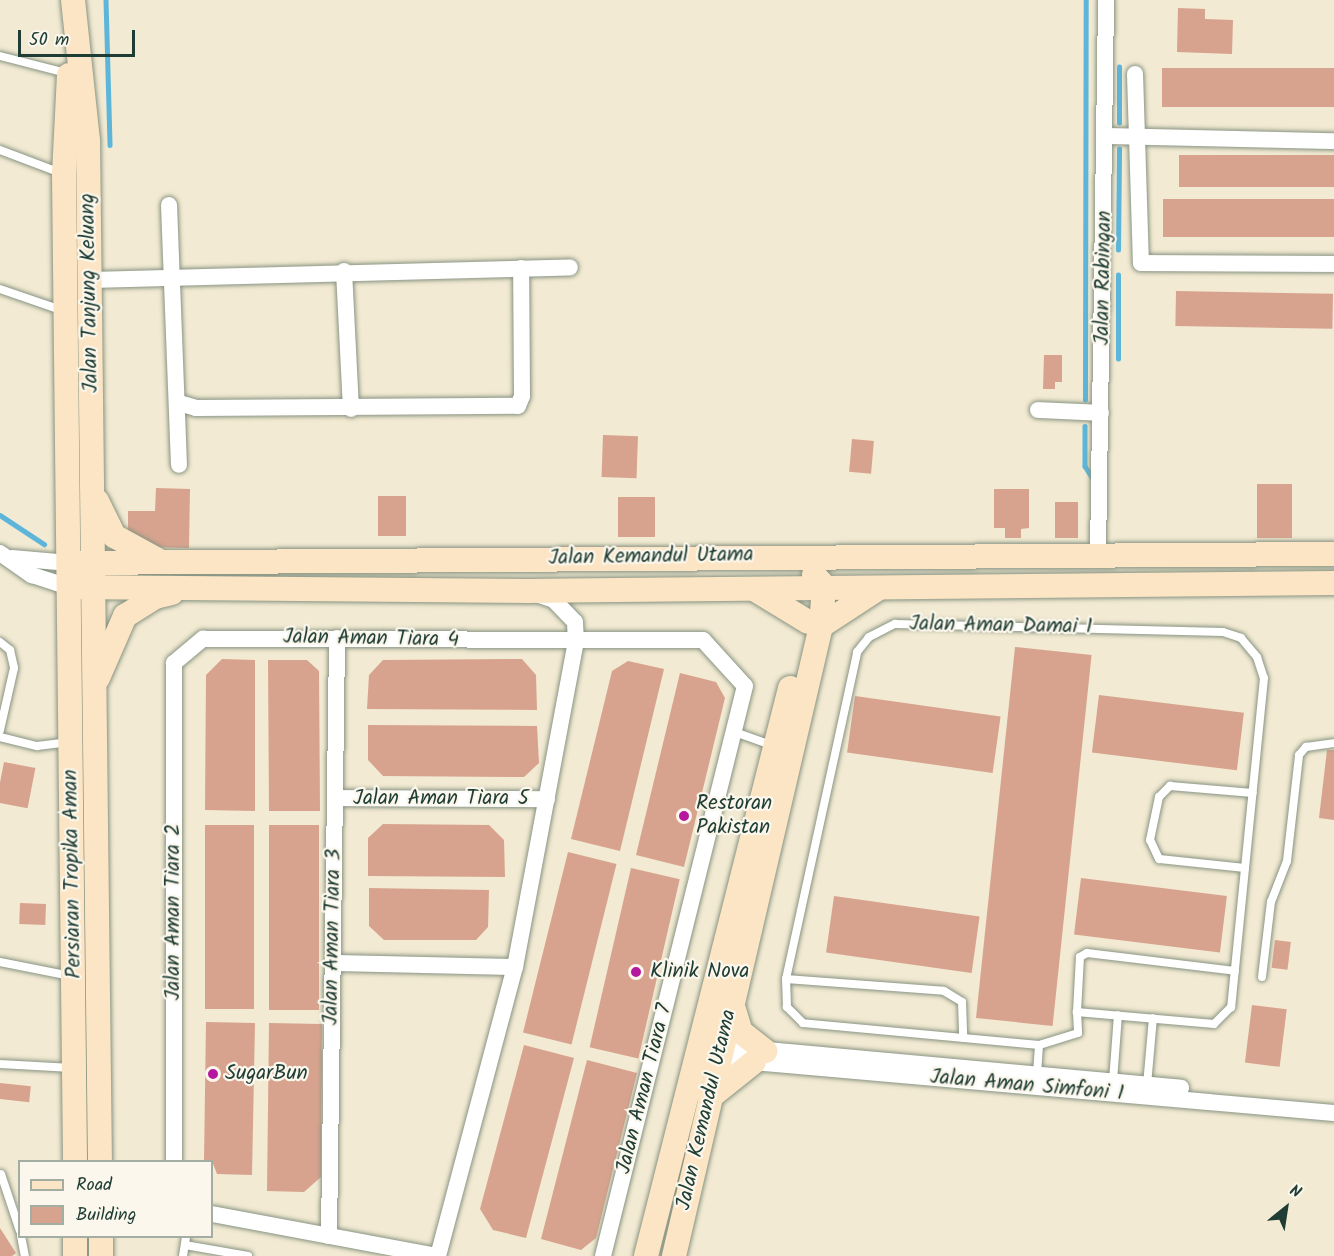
<!DOCTYPE html>
<html>
<head>
<meta charset="utf-8">
<style>
	body { margin:0 }
	#map { position:relative; width:1334px; height:1256px; overflow:hidden; background:#f2ead2; font-family:Kalam,sans-serif }
	div>[style] { position:absolute }
	[style*='--x'] { left:calc(var(--x)*1px); top:calc(var(--y)*1px); width:calc(var(--w)*1px); rotate:calc(var(--a)*1deg) }
	.stream>* { height:4.5px; margin:-2.25px; padding:0 2.25px; transform-origin:2.25px; border-radius:2.25px; background:#5db5da }
	.building>* { inset:0; background:#d7a38e; transform-origin:0 0 }
	.roads { filter:drop-shadow(0 0 2px #889483) drop-shadow(0 0 2px #889483) }
	.lane>* { height:8px; margin:-4px; padding:0 4px; transform-origin:4px; border-radius:4px; background:#fff }
	.street>* { height:16px; margin:-8px; padding:0 8px; transform-origin:8px; border-radius:8px; background:#fff }
	.secondary>* { height:24px; margin:-12px; padding:0 12px; transform-origin:12px; border-radius:12px; background:#fce5c4 }
	.dots>* { width:16px; height:16px; translate:-50% -50%; box-sizing:border-box; border:3px solid #fbf7ec; border-radius:50% }
	span { translate:-50% -50%; white-space:nowrap; text-align:center; line-height:1.15; -webkit-text-stroke:4.5px #fbf7ec; paint-order:stroke }
	.street-label { font-size:21px; color:#1f3d34 }
	.poi-label { font-size:21px; color:#1f3d34 }
	.left { translate:0 -50%; text-align:left }
	.legend { position:absolute; left:18px; top:1160px; width:195px; height:78px; box-sizing:border-box; background:#fbf7ec; border:2px solid #a3ada2; margin:0; padding:8px 10px; list-style:none; font-size:18px; color:#1f3d34 }
	.legend li { display:flex; align-items:center; gap:12px; height:30px }
	.legend b { width:30px; border:2px solid #a3ada2 }
	.north { position:absolute; left:1256px; top:1178px; width:60px; height:60px; -webkit-text-stroke:4px #fbf7ec; paint-order:stroke; rotate:30deg; font-size:16px; font-weight:700; line-height:24px; text-align:center; color:#1f3d34 }
	.north::after { content:''; display:block; margin:auto; width:21px; height:27px; background:#1f3d34; clip-path:polygon(50% 0,100% 100%,50% 72%,0 100%) }
	.scale { position:absolute; left:18px; top:30px; width:117px; height:27px; box-sizing:border-box; border:3px solid #1f3d34; border-top:0; padding-left:8px; font-size:18px; line-height:21px; white-space:nowrap; color:#1f3d34; -webkit-text-stroke:4px #fbf7ec; paint-order:stroke }
</style>
</head>
<body>
<div id="map">
	<div class="stream">
		<i style="--x:106;--y:0;--w:145;--a:88.4"></i>
		<i style="--x:1119;--y:123;--w:56;--a:-90"></i>
		<i style="--x:1118;--y:250;--w:101;--a:-89.4"></i>
		<i style="--x:1118;--y:359;--w:84;--a:-90"></i>
		<i style="--x:1085;--y:400;--w:400;--a:-89.9"></i>
		<i style="--x:1085;--y:426;--w:40;--a:90"></i>
		<i style="--x:1085;--y:466;--w:15;--a:58"></i>
		<i style="--x:0;--y:515;--w:53;--a:33.4"></i>
	</div>
	<div class="building">
		<i style="clip-path:polygon(1178px 8px,1205px 9px,1205px 19px,1233px 20px,1232px 54px,1177px 52px)"></i>
		<i style="left:1162px;top:68px;width:172px;height:39px"></i>
		<i style="left:1179px;top:155px;width:155px;height:32px"></i>
		<i style="left:1163px;top:199px;width:171px;height:38px"></i>
		<i style="left:1176px;top:291px;width:157px;height:35px;rotate:1deg"></i>
		<i style="clip-path:polygon(1044px 355px,1062px 355px,1062px 382px,1055px 382px,1055px 389px,1043px 389px)"></i>
		<i style="left:603px;top:435px;width:35px;height:42px;rotate:2deg"></i>
		<i style="left:852px;top:439px;width:22px;height:33px;rotate:5deg"></i>
		<i style="left:1257px;top:484px;width:35px;height:54px"></i>
		<i style="clip-path:polygon(156px 488px,190px 489px,189px 548px,137px 547px,128px 534px,128px 511px,155px 511px)"></i>
		<i style="clip-path:polygon(994px 489px,1029px 489px,1029px 528px,1021px 529px,1021px 538px,1005px 538px,1005px 528px,994px 528px)"></i>
		<i style="left:378px;top:496px;width:28px;height:40px"></i>
		<i style="left:618px;top:497px;width:37px;height:40px"></i>
		<i style="left:1055px;top:502px;width:23px;height:36px"></i>
		<i style="left:1015px;top:647px;width:77px;height:373px;rotate:6deg"></i>
		<i style="clip-path:polygon(222px 659px,255px 660px,255px 811px,205px 810px,206px 675px)"></i>
		<i style="clip-path:polygon(522px 659px,536px 675px,537px 710px,367px 709px,369px 675px,383px 660px)"></i>
		<i style="clip-path:polygon(268px 660px,307px 660px,319px 671px,320px 811px,269px 811px)"></i>
		<i style="clip-path:polygon(628px 661px,664px 669px,620px 851px,571px 839px,612px 671px)"></i>
		<i style="clip-path:polygon(680px 673px,716px 682px,725px 698px,684px 867px,636px 855px)"></i>
		<i style="left:1099px;top:695px;width:146px;height:58px;rotate:7deg"></i>
		<i style="left:855px;top:696px;width:147px;height:57px;rotate:8deg"></i>
		<i style="clip-path:polygon(368px 725px,537px 726px,539px 763px,524px 777px,383px 776px,368px 760px)"></i>
		<i style="clip-path:polygon(1327px 750px,1334px 750px,1334px 820px,1319px 818px)"></i>
		<i style="left:4px;top:762px;width:32px;height:41px;rotate:11deg"></i>
		<i style="clip-path:polygon(383px 824px,489px 825px,504px 840px,505px 877px,368px 876px,368px 838px)"></i>
		<i style="left:205px;top:825px;width:49px;height:184px"></i>
		<i style="left:269px;top:825px;width:50px;height:185px"></i>
		<i style="left:568px;top:852px;width:50px;height:186px;rotate:14deg"></i>
		<i style="left:631px;top:868px;width:50px;height:184px;rotate:13deg"></i>
		<i style="left:1081px;top:878px;width:147px;height:57px;rotate:7deg"></i>
		<i style="clip-path:polygon(369px 888px,489px 890px,488px 927px,476px 940px,384px 940px,369px 926px)"></i>
		<i style="left:834px;top:896px;width:147px;height:57px;rotate:8deg"></i>
		<i style="left:20px;top:903px;width:26px;height:21px;rotate:2deg"></i>
		<i style="left:1275px;top:940px;width:16px;height:28px;rotate:7deg"></i>
		<i style="left:1252px;top:1005px;width:35px;height:58px;rotate:7deg"></i>
		<i style="clip-path:polygon(206px 1022px,255px 1023px,252px 1175px,217px 1174px,212px 1161px,204px 1160px)"></i>
		<i style="clip-path:polygon(269px 1023px,322px 1024px,321px 1177px,304px 1192px,267px 1191px)"></i>
		<i style="clip-path:polygon(524px 1045px,574px 1058px,526px 1238px,493px 1230px,480px 1209px)"></i>
		<i style="clip-path:polygon(587px 1060px,637px 1073px,596px 1238px,581px 1250px,541px 1239px)"></i>
		<i style="left:0;top:1083px;width:31px;height:16px;rotate:6deg"></i>
		<i style="clip-path:polygon(0 1228px,16px 1253px,12px 1256px,0 1256px)"></i>
	</div>
	<div class="roads">
		<div class="lane">
			<i style="--x:0;--y:56;--w:68;--a:14.4"></i>
			<i style="--x:0;--y:150;--w:65;--a:20.7"></i>
			<i style="--x:0;--y:289;--w:68;--a:19"></i>
			<i style="--x:895;--y:624;--w:328;--a:1.4"></i>
			<i style="--x:1223;--y:632;--w:19;--a:18"></i>
			<i style="--x:1241;--y:638;--w:25;--a:50"></i>
			<i style="--x:1257;--y:657;--w:22;--a:72"></i>
			<i style="--x:1264;--y:678;--w:331;--a:95.7"></i>
			<i style="--x:1231;--y:1007;--w:24;--a:135"></i>
			<i style="--x:1214;--y:1024;--w:138;--a:-175"></i>
			<i style="--x:1077;--y:1012;--w:21;--a:87"></i>
			<i style="--x:1078;--y:1033;--w:41;--a:162.9"></i>
			<i style="--x:1039;--y:1045;--w:237;--a:-174.7"></i>
			<i style="--x:803;--y:1023;--w:23;--a:-135"></i>
			<i style="--x:787;--y:1007;--w:28;--a:-92"></i>
			<i style="--x:786;--y:979;--w:335;--a:-77.7"></i>
			<i style="--x:857;--y:652;--w:19;--a:-51"></i>
			<i style="--x:869;--y:637;--w:29;--a:-27"></i>
			<i style="--x:0;--y:642;--w:13;--a:39"></i>
			<i style="--x:10;--y:650;--w:18;--a:77"></i>
			<i style="--x:14;--y:668;--w:64;--a:102.7"></i>
			<i style="--x:735;--y:732;--w:41;--a:19.7"></i>
			<i style="--x:0;--y:737;--w:38;--a:14"></i>
			<i style="--x:37;--y:746;--w:31;--a:-7"></i>
			<i style="--x:1245;--y:868;--w:86;--a:-174"></i>
			<i style="--x:1159;--y:859;--w:21;--a:-115"></i>
			<i style="--x:1150;--y:840;--w:44;--a:-78.2"></i>
			<i style="--x:1159;--y:797;--w:16;--a:-45"></i>
			<i style="--x:1170;--y:786;--w:83;--a:4.8"></i>
			<i style="--x:0;--y:962;--w:72;--a:11.2"></i>
			<i style="--x:1262;--y:977;--w:76;--a:-83.2"></i>
			<i style="--x:1271;--y:902;--w:44;--a:-68.7"></i>
			<i style="--x:1287;--y:861;--w:107;--a:-83.5"></i>
			<i style="--x:1299;--y:755;--w:11;--a:-49"></i>
			<i style="--x:1306;--y:747;--w:28;--a:-8"></i>
			<i style="--x:786;--y:979;--w:158;--a:4.3"></i>
			<i style="--x:944;--y:991;--w:21;--a:31"></i>
			<i style="--x:962;--y:1002;--w:36;--a:88"></i>
			<i style="--x:1077;--y:1012;--w:55;--a:-86.9"></i>
			<i style="--x:1080;--y:957;--w:8;--a:-30"></i>
			<i style="--x:1087;--y:953;--w:149;--a:6.9"></i>
			<i style="--x:0;--y:1064;--w:72;--a:3.2"></i>
			<i style="--x:1037;--y:1074;--w:29;--a:-86"></i>
			<i style="--x:1113;--y:1081;--w:66;--a:-85.7"></i>
			<i style="--x:1147;--y:1085;--w:67;--a:-84.9"></i>
			<i style="--x:1;--y:1174;--w:60;--a:71.6"></i>
			<i style="--x:21;--y:1236;--w:20;--a:79"></i>
			<i style="--x:185;--y:1245;--w:64;--a:9.9"></i>
			<i style="--x:183;--y:1256;--w:20;--a:-81"></i>
		</div>
		<div class="street">
			<i style="--x:1135;--y:74;--w:189;--a:88.2"></i>
			<i style="--x:1141;--y:263;--w:193;--a:0.3"></i>
			<i style="--x:1105;--y:136;--w:229;--a:1.3"></i>
			<i style="--x:169;--y:205;--w:260;--a:87.8"></i>
			<i style="--x:344;--y:271;--w:138;--a:87.1"></i>
			<i style="--x:89;--y:280;--w:481;--a:-1.5"></i>
			<i style="--x:179;--y:403;--w:18;--a:16"></i>
			<i style="--x:196;--y:408;--w:322;--a:-0.4"></i>
			<i style="--x:518;--y:406;--w:11;--a:-68"></i>
			<i style="--x:522;--y:396;--w:128;--a:-90.4"></i>
			<i style="--x:1038;--y:410;--w:63;--a:2.7"></i>
			<i style="--x:0;--y:553;--w:39;--a:35"></i>
			<i style="--x:32;--y:575;--w:40;--a:18"></i>
			<i style="--x:1098;--y:555;--w:555;--a:-89.17"></i>
			<i style="--x:12;--y:558;--w:57;--a:5"></i>
			<i style="--x:335;--y:798;--w:212;--a:0.3"></i>
			<i style="--x:333;--y:963;--w:182;--a:1.3"></i>
			<i style="--x:714;--y:1050;--w:10;--a:-24"></i>
			<i style="--x:723;--y:1046;--w:460;--a:5.2"></i>
			<i style="--x:713;--y:1052;--w:9;--a:49"></i>
			<i style="--x:719;--y:1059;--w:617;--a:5.02"></i>
			<i style="--x:174;--y:1162;--w:499;--a:-90"></i>
			<i style="--x:174;--y:663;--w:38;--a:-40"></i>
			<i style="--x:203;--y:639;--w:500;--a:0.11"></i>
			<i style="--x:703;--y:640;--w:62;--a:47.6"></i>
			<i style="--x:745;--y:686;--w:587;--a:103.99"></i>
			<i style="--x:212;--y:1214;--w:228;--a:10.6"></i>
			<i style="--x:329;--y:1236;--w:598;--a:-89.23"></i>
			<i style="--x:438;--y:1256;--w:299;--a:-75.1"></i>
			<i style="--x:515;--y:967;--w:331;--a:-79.4"></i>
			<i style="--x:576;--y:642;--w:20;--a:-93"></i>
			<i style="--x:575;--y:622;--w:30;--a:-134"></i>
			<i style="--x:554;--y:600;--w:18;--a:-161"></i>
		</div>
		<div class="secondary">
			<i style="--x:73;--y:0;--w:142;--a:83.9"></i>
			<i style="--x:88;--y:141;--w:1021;--a:89.33"></i>
			<i style="--x:69;--y:75;--w:99;--a:92.9"></i>
			<i style="--x:64;--y:174;--w:988;--a:89.36"></i>
			<i style="--x:97;--y:501;--w:39;--a:64"></i>
			<i style="--x:114;--y:536;--w:48;--a:28.7"></i>
			<i style="--x:69;--y:563;--w:1265;--a:-0.41"></i>
			<i style="--x:70;--y:587;--w:458;--a:0.5"></i>
			<i style="--x:528;--y:591;--w:806;--a:-0.57"></i>
			<i style="--x:754;--y:589;--w:63;--a:31.4"></i>
			<i style="--x:821;--y:626;--w:69;--a:-33.2"></i>
			<i style="--x:98;--y:678;--w:68;--a:-66.5"></i>
			<i style="--x:125;--y:616;--w:36;--a:-32"></i>
			<i style="--x:155;--y:597;--w:17;--a:-13"></i>
			<i style="--x:732;--y:1003;--w:30;--a:73"></i>
			<i style="--x:741;--y:1032;--w:31;--a:38"></i>
			<i style="--x:710;--y:1097;--w:56;--a:-38.5"></i>
			<i style="--x:101;--y:1236;--w:20;--a:90"></i>
			<i style="--x:75;--y:1256;--w:20;--a:-90"></i>
			<i style="--x:646;--y:1256;--w:586;--a:-75.77"></i>
			<i style="--x:674;--y:1256;--w:647;--a:-76.87"></i>
			<i style="--x:821;--y:626;--w:40;--a:-85.7"></i>
			<i style="--x:824;--y:586;--w:15;--a:-132"></i>
		</div>
	</div>
	<div class="dots">
		<i style="left:684px;top:816px;background:#b5179e"></i>
		<i style="left:636px;top:972px;background:#b5179e"></i>
		<i style="left:213px;top:1074px;background:#b5179e"></i>
	</div>
	<div class="street-label">
		<span style="left:1104px;top:278px;rotate:-89deg">Jalan Rabingan</span>
		<span style="left:90px;top:293px;rotate:-91deg">Jalan Tanjung Keluang</span>
		<span style="left:651px;top:557px;rotate:-1deg">Jalan Kemandul Utama</span>
		<span style="left:1001px;top:626px;rotate:1deg">Jalan Aman Damai 1</span>
		<span style="left:371px;top:639px;rotate:1deg">Jalan Aman Tiara 4</span>
		<span style="left:441px;top:799px">Jalan Aman Tiara 5</span>
		<span style="left:73px;top:874px;rotate:-91deg">Persiaran Tropika Aman</span>
		<span style="left:174px;top:912px;rotate:-90deg">Jalan Aman Tiara 2</span>
		<span style="left:333px;top:937px;rotate:-89deg">Jalan Aman Tiara 3</span>
		<span style="left:1027px;top:1086px;rotate:5deg">Jalan Aman Simfoni 1</span>
		<span style="left:645px;top:1089px;rotate:-76deg">Jalan Aman Tiara 7</span>
		<span style="left:707px;top:1110px;rotate:-77deg">Jalan Kemandul Utama</span>
	</div>
	<div class="poi-label">
		<span class="left" style="left:696px;top:816px">Restoran<br>Pakistan</span>
		<span class="left" style="left:650px;top:972px">Klinik Nova</span>
		<span class="left" style="left:225px;top:1074px">SugarBun</span>
	</div>
	<ul class="legend">
	<li><b style="height:8px;background:#fce5c4"></b>Road</li>
	<li><b style="height:16px;background:#d7a38e"></b>Building</li>
	</ul>
	<div class="north">N</div>
	<div class="scale">50 m</div>
</div>
</body>
</html>
